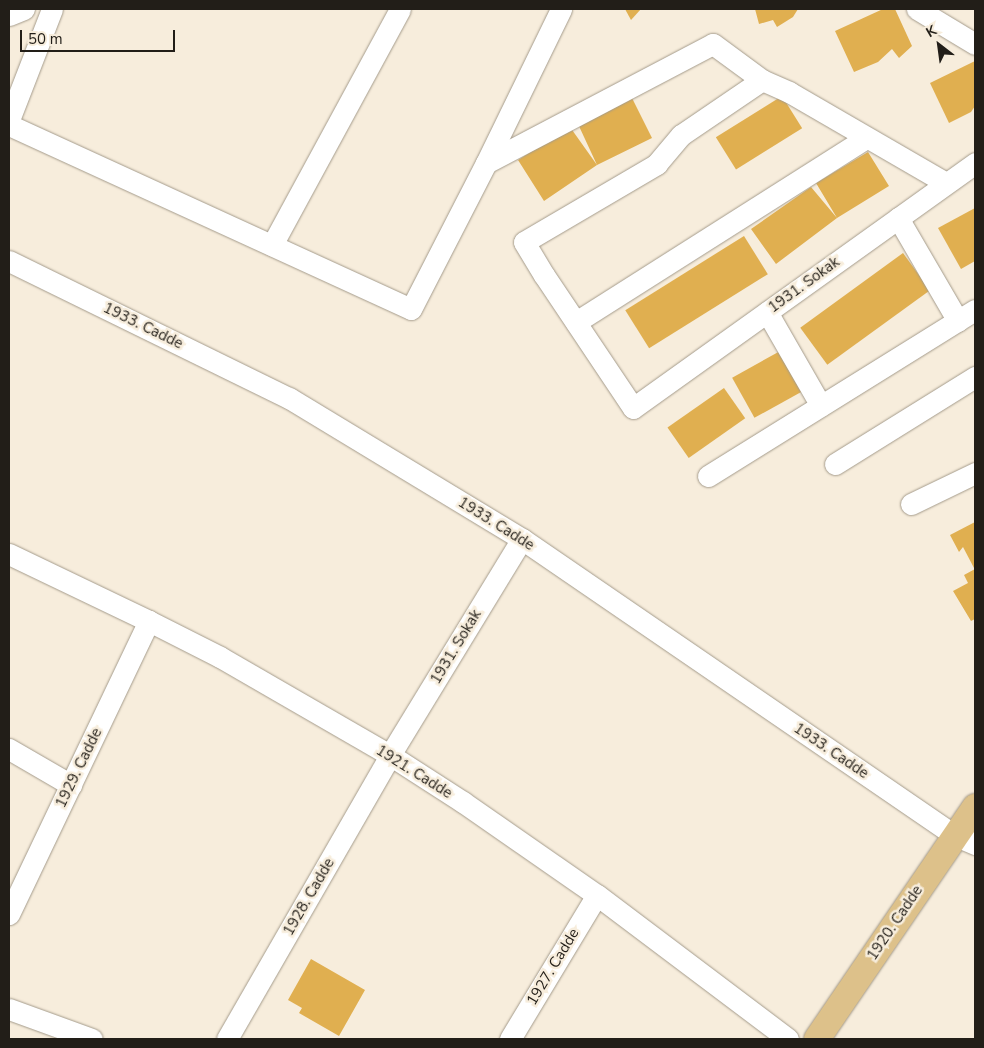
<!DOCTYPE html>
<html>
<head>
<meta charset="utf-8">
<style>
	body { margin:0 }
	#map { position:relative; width:984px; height:1048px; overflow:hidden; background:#f7eddc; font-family:"Nunito Sans",sans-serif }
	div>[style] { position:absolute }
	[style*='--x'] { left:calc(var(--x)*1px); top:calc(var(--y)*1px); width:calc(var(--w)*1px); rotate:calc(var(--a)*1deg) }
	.building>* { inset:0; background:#e0af50; transform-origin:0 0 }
	.roads { filter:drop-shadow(0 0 1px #a49b8b) drop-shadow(0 0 1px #a49b8b) }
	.minor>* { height:21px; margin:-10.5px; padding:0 10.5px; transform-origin:10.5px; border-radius:10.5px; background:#fff }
	.major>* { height:26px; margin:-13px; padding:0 13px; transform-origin:13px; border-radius:13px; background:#ddc18a }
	span { translate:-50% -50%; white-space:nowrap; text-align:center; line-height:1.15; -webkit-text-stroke:5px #f7eddc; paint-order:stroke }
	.street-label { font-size:15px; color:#221e18 }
	.frame { position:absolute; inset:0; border:10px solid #221e18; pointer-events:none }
	.north { position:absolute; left:914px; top:20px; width:50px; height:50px; -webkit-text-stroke:4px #f7eddc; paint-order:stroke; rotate:330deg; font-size:14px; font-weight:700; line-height:20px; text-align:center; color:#221e18 }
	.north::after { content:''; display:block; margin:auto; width:18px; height:22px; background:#221e18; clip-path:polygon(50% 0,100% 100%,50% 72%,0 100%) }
	.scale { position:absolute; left:20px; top:30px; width:155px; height:22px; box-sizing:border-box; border:2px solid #221e18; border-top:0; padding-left:6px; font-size:15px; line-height:18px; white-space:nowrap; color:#221e18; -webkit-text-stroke:4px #f7eddc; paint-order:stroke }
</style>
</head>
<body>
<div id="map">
	<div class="building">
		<i style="clip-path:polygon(625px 9px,641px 9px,631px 20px)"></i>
		<i style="clip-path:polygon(755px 9px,798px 9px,793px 17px,777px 27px,773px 20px,759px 24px)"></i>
		<i style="clip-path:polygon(883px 9px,895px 9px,912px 46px,899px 58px,892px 49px,878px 62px,854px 72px,835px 31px)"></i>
		<i style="clip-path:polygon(975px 61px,975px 106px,971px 112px,949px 123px,930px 83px)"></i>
		<i style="left:782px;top:96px;width:38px;height:78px;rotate:58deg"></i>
		<i style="clip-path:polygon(632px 98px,652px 138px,597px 165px,544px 201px,518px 160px,570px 127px,597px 165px,578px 124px)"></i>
		<i style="clip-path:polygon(868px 152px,889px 186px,837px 218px,776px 264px,751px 229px,811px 187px,837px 218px,816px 183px)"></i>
		<i style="clip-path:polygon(975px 208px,975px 261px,961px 269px,938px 228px)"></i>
		<i style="left:744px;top:236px;width:45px;height:140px;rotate:58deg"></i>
		<i style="left:903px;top:253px;width:46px;height:127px;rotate:54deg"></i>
		<i style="left:782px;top:350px;width:46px;height:57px;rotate:61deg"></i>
		<i style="left:724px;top:388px;width:37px;height:69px;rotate:55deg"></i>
		<i style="clip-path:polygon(975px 522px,975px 567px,974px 568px,963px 547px,959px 552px,950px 535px)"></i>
		<i style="clip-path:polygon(975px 569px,975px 619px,971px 621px,953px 591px,968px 583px,964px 575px)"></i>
		<i style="clip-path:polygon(311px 959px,365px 990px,339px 1036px,299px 1013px,302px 1008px,288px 1000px)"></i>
	</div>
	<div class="roads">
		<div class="minor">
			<i style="--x:917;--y:9;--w:68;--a:31.1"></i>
			<i style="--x:9;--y:15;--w:16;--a:-22"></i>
			<i style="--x:762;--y:80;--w:98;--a:145.8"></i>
			<i style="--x:681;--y:135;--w:38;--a:130"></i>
			<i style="--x:657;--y:164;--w:154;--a:149.6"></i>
			<i style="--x:524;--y:242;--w:39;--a:59"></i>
			<i style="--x:544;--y:275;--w:160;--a:56.2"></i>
			<i style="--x:633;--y:408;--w:421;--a:-35.6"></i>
			<i style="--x:9;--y:120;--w:119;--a:-68.8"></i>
			<i style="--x:9;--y:125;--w:442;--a:24.6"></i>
			<i style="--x:411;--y:309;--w:164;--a:-62.8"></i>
			<i style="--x:486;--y:163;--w:171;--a:-64"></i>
			<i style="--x:486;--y:163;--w:256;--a:-27.7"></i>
			<i style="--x:713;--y:44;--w:61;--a:36.3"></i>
			<i style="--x:762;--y:80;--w:30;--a:24"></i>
			<i style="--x:789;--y:92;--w:181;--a:30.1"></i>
			<i style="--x:898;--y:218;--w:119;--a:59.8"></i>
			<i style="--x:272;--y:245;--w:268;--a:-61.5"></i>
			<i style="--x:9;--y:261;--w:312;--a:26.1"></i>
			<i style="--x:289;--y:398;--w:272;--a:31.2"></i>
			<i style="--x:522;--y:539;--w:524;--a:34.42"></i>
			<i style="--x:954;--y:835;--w:23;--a:23"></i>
			<i style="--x:767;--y:312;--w:108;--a:60.1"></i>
			<i style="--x:576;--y:322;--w:343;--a:-32.4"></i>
			<i style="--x:835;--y:464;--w:165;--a:-31.9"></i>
			<i style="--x:708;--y:476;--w:314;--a:-31.9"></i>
			<i style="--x:911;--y:504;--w:71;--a:-25.8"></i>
			<i style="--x:9;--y:554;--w:155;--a:25.6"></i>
			<i style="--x:149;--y:621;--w:80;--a:26.9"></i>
			<i style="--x:220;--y:657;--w:196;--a:30"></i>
			<i style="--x:390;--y:755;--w:87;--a:32.8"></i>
			<i style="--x:463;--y:802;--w:163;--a:34.8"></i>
			<i style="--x:597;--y:895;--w:239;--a:37"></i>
			<i style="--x:9;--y:749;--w:72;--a:30.1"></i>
			<i style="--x:9;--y:914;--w:325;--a:-64.5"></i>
			<i style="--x:9;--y:1009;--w:88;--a:19.9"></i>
			<i style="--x:227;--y:1039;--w:327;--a:-60.1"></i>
			<i style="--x:390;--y:755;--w:253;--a:-58.6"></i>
			<i style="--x:510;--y:1039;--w:168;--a:-58.9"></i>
		</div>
		<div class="major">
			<i style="--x:817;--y:1039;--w:281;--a:-55.7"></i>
		</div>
	</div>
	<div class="street-label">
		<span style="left:804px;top:285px;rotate:-36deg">1931. Sokak</span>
		<span style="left:143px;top:326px;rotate:26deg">1933. Cadde</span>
		<span style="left:496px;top:524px;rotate:32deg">1933. Cadde</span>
		<span style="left:456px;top:647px;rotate:-59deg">1931. Sokak</span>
		<span style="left:831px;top:751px;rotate:34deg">1933. Cadde</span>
		<span style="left:79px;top:768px;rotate:-64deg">1929. Cadde</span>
		<span style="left:414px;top:772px;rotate:32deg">1921. Cadde</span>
		<span style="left:309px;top:897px;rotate:-60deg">1928. Cadde</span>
		<span style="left:895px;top:923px;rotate:-56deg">1920. Cadde</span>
		<span style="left:553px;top:967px;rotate:-59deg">1927. Cadde</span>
	</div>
	<div class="frame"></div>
	<div class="north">K</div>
	<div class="scale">50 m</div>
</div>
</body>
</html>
